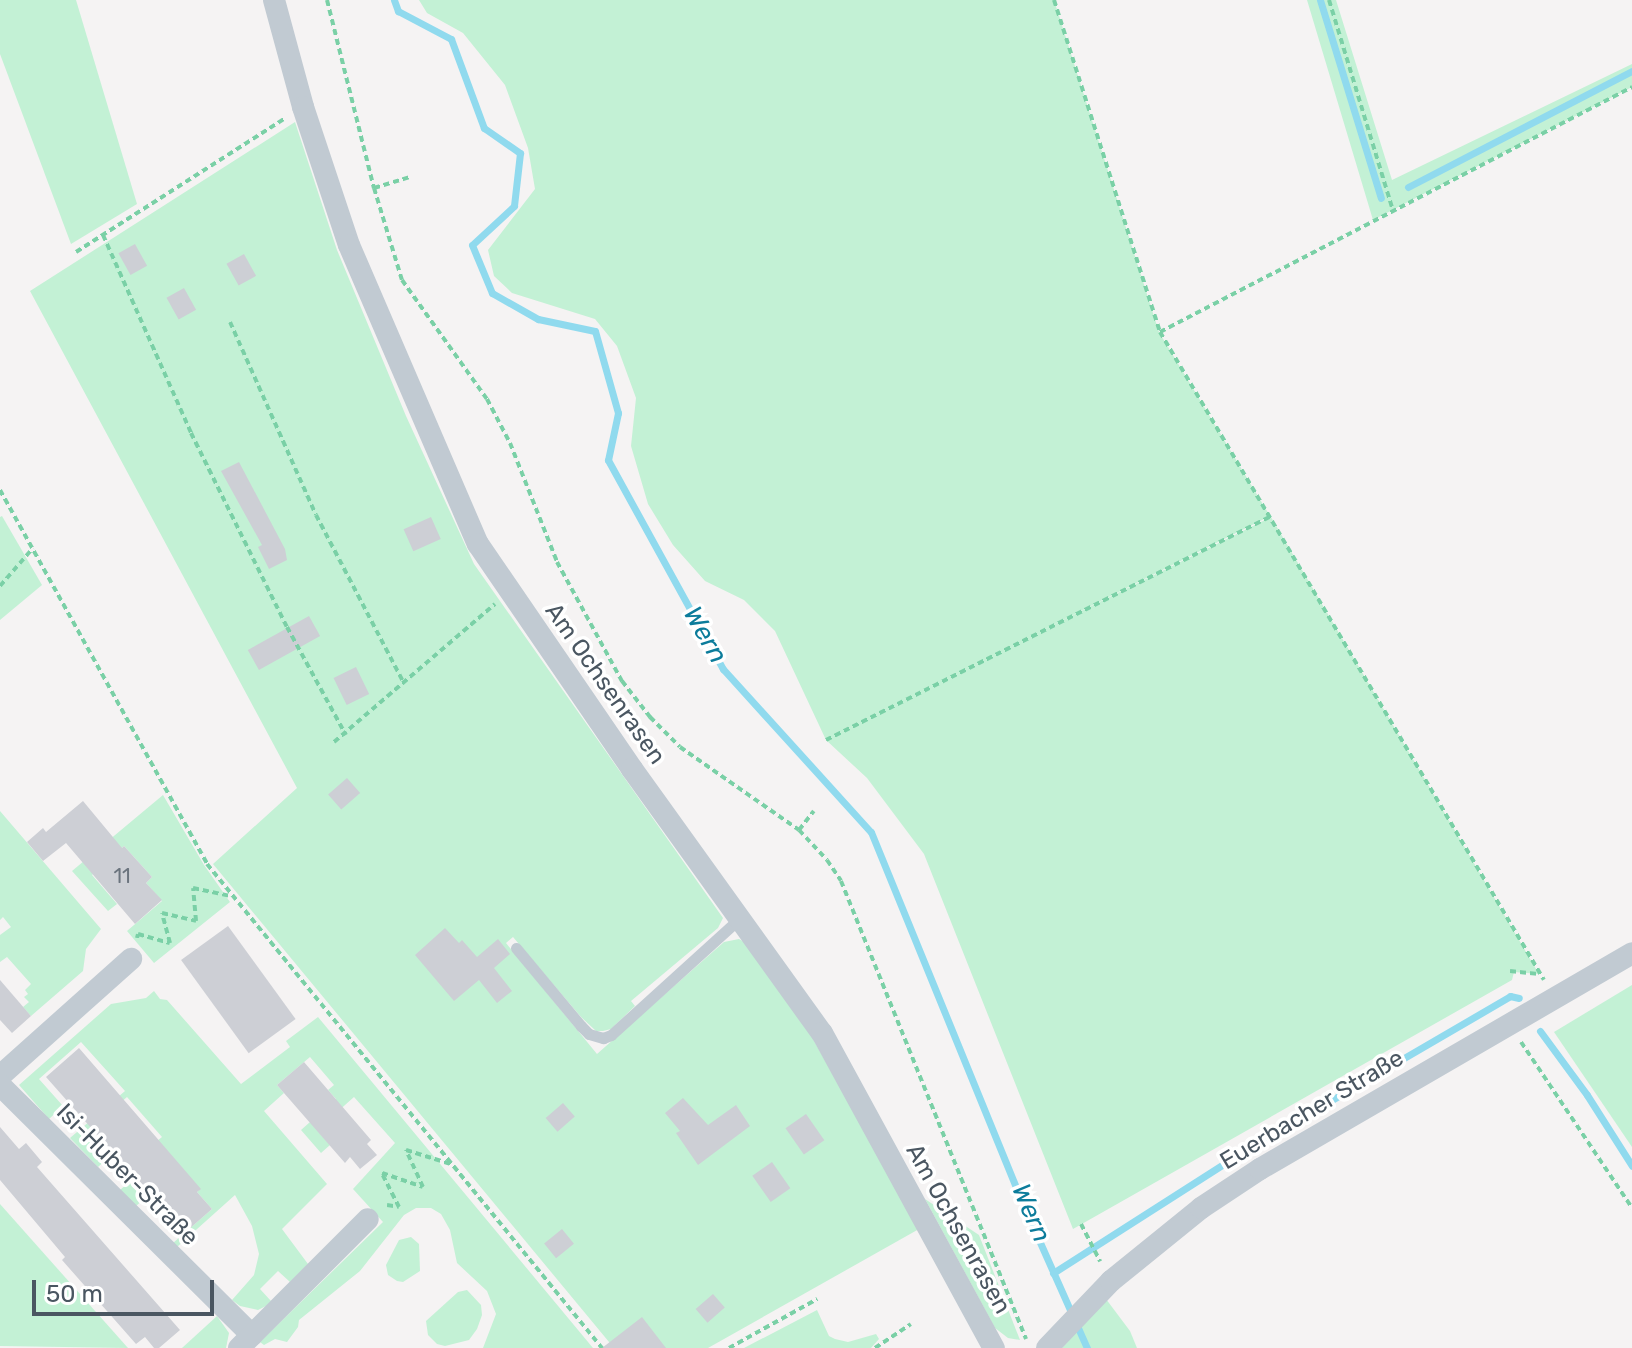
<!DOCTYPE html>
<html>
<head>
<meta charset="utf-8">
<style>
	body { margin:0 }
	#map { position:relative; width:1632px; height:1348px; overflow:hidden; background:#f5f3f3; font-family:Rubik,sans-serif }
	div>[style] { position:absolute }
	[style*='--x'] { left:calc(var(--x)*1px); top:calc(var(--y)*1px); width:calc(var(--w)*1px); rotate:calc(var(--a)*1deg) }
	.green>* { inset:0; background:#c3f1d5 }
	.stream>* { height:7px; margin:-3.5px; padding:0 3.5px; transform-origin:3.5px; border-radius:3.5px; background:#90daee }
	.building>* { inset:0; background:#cdcfd5; transform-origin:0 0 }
	.path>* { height:4px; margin-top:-2px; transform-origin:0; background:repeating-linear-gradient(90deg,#7ad0a6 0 6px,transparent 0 10px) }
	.service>* { height:11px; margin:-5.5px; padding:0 5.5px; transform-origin:5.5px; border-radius:5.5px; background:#c1cad2 }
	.minor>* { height:22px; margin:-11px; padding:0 11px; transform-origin:11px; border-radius:11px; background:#c1cad2 }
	span { translate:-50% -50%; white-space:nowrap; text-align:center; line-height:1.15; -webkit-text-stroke:7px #fff; paint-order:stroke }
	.number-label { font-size:20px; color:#6b747e }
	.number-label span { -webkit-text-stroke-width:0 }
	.street-label { font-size:24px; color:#4a5661 }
	.water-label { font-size:26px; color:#0c7c9b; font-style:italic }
	.scale { position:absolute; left:32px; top:1280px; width:182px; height:36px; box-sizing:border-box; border:4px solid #4a5661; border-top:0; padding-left:10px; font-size:24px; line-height:28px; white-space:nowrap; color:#4a5661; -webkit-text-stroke:6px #fff; paint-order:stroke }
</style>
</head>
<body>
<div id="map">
	<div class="green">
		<i style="clip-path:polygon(0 0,76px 0,137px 204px,71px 244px,0 54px)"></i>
		<i style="clip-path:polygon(419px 0,1054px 0,1159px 332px,1270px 516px,1037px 633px,1271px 517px,1539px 974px,1514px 972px,1512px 980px,1073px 1229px,924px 854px,867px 778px,826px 740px,775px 631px,744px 600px,705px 581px,673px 545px,648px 504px,631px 446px,636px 398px,617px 346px,595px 319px,512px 293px,494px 276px,488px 250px,535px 189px,528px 148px,505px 85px,463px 33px,427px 13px)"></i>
		<i style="clip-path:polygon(1307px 0,1336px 0,1392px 180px,1632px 64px,1632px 87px,1373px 220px)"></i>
		<i style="clip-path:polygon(295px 122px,337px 250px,406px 416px,474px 564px,723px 918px,718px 928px,631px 1001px,635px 1006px,611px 1029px,603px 1031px,596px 1031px,581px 1017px,513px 937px,506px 943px,597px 1054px,724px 942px,739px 939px,746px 943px,808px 1030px,919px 1229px,708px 1348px,614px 1348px,213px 864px,297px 788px,30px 291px)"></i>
		<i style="clip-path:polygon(2px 516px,42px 585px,0 620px,0 517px)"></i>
		<i style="clip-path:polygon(163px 795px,204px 865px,230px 902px,154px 963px,127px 931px,162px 901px,146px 883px,152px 877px,124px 846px,92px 875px,117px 904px,108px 911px,72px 871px)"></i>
		<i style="clip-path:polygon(0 811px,101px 929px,86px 949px,83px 971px,31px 1016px,23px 1007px,29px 1002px,24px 997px,28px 994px,25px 990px,31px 984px,7px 957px,0 962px,0 935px,11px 927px,3px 917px,0 920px)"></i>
		<i style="clip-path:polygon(1632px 985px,1632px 1147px,1554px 1032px)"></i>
		<i style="clip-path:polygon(154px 991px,160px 999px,167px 1000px,241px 1084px,290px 1047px,286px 1041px,318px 1017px,593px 1348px,483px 1348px,496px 1314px,487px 1291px,457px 1263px,450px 1230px,441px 1214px,431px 1208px,416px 1208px,404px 1215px,360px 1271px,299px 1320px,298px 1327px,287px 1342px,275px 1339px,264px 1345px,260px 1342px,383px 1222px,353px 1189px,395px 1143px,354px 1097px,317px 1130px,330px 1145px,321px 1153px,301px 1130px,336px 1099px,328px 1090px,334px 1085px,310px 1057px,277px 1085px,284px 1093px,264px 1111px,327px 1184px,282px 1229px,308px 1264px,290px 1282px,278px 1271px,260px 1289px,271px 1301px,266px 1306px,258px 1310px,240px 1306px,232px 1300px,254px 1275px,259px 1254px,252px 1226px,235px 1195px,177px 1247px,173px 1243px,212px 1209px,197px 1192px,200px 1189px,150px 1194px,136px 1206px,120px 1190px,159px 1156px,151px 1146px,162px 1137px,127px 1097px,86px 1132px,109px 1157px,98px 1167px,70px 1138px,125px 1091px,81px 1042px,39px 1079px,63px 1106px,49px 1119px,19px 1085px,111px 1004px,146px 998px)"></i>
		<i style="clip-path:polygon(925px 1199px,979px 1235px,1020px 1340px,1008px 1338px,995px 1328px)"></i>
		<i style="clip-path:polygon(0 1204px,128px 1348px,0 1346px)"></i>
		<i style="clip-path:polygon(411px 1237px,419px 1244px,420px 1271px,403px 1282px,397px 1281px,388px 1275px,386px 1265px,399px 1240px)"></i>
		<i style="clip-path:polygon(467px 1290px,481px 1305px,482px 1315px,477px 1329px,469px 1340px,445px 1346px,437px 1344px,428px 1335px,426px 1321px,458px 1292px)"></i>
		<i style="clip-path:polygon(1106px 1299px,1130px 1331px,1137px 1348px,1062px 1348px)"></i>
		<i style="clip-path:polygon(817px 1310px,829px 1336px,835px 1339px,848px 1342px,876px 1334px,879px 1339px,871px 1348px,744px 1348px)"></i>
		<i style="clip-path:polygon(217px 1316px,229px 1333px,226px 1348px,182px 1348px)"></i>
	</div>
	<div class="stream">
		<i style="--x:394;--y:0;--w:12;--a:70"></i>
		<i style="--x:398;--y:11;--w:60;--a:27.8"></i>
		<i style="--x:451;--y:39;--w:95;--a:69.7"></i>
		<i style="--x:484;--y:128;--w:44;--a:34.8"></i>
		<i style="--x:520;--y:153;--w:53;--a:96.5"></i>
		<i style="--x:514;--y:206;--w:57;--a:137.1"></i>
		<i style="--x:472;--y:245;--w:52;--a:67.4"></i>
		<i style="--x:492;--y:293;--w:53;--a:29.5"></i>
		<i style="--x:538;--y:319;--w:58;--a:11.9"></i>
		<i style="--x:595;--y:331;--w:85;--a:74.3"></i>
		<i style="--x:618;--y:413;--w:48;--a:102"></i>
		<i style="--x:608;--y:460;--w:239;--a:61.2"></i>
		<i style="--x:723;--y:669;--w:220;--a:47.8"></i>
		<i style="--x:871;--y:832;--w:390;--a:67.8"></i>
		<i style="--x:1018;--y:1193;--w:170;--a:66"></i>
		<i style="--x:1320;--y:0;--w:207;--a:72.9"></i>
		<i style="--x:1408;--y:187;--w:252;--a:-27.4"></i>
		<i style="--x:1540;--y:1031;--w:79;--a:53.7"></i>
		<i style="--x:1587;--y:1095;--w:84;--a:57.6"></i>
		<i style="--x:1053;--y:1273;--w:221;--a:-32.6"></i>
		<i style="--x:1239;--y:1154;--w:314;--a:-30.2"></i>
		<i style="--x:1510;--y:996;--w:9;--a:13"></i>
	</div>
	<div class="building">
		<i style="left:135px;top:244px;width:25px;height:19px;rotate:61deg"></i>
		<i style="left:244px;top:254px;width:25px;height:20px;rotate:61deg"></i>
		<i style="left:184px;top:288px;width:25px;height:20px;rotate:61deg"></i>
		<i style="clip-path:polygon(239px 462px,285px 549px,287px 560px,269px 569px,258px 547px,262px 545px,221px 471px)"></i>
		<i style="left:431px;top:517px;width:24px;height:30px;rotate:66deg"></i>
		<i style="left:309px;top:616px;width:23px;height:70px;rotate:61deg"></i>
		<i style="left:356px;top:667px;width:30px;height:25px;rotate:64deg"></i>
		<i style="left:347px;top:778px;width:20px;height:25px;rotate:49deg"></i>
		<i style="clip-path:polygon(83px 801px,122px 848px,124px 846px,152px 877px,146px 883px,162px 900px,135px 924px,66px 843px,43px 861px,27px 842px,43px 828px,46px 832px)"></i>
		<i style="left:228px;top:926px;width:115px;height:58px;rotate:54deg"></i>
		<i style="clip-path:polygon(445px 928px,459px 943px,462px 940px,477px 957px,498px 939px,510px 954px,494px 968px,512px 991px,497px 1003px,479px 980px,454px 1001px,415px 955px)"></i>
		<i style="clip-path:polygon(0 980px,31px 1016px,12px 1033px,0 1020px)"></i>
		<i style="clip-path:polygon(79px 1048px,201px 1189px,197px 1192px,212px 1209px,188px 1230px,173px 1213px,170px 1217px,46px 1077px)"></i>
		<i style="clip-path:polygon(304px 1062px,371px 1140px,367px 1144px,377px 1155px,360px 1169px,350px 1157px,345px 1163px,277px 1085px)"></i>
		<i style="clip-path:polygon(683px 1098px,708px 1125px,736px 1105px,750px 1126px,698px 1165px,676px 1133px,680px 1131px,665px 1113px)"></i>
		<i style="left:563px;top:1103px;width:18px;height:23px;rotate:49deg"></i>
		<i style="left:806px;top:1114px;width:32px;height:25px;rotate:55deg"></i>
		<i style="clip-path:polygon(0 1127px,19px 1149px,26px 1143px,42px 1162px,37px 1167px,180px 1330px,159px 1348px,154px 1348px,145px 1337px,136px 1344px,62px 1260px,65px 1257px,0 1180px)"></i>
		<i style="left:772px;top:1162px;width:32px;height:24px;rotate:55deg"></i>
		<i style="left:562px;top:1229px;width:19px;height:23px;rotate:51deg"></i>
		<i style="left:713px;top:1294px;width:18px;height:23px;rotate:49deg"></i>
		<i style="clip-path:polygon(642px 1317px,666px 1348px,602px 1348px)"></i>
	</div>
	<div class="path">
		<i style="--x:327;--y:0;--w:194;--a:76"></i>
		<i style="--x:374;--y:188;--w:96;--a:73.1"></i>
		<i style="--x:402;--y:280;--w:146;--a:54.5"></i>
		<i style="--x:487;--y:399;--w:50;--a:62.4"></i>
		<i style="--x:510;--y:443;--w:128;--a:68.4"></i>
		<i style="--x:557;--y:562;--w:136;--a:61.4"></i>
		<i style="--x:622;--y:681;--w:46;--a:52.1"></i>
		<i style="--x:650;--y:717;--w:42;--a:45"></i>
		<i style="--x:680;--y:747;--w:145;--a:34.9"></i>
		<i style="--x:799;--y:830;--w:41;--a:47"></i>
		<i style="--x:827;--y:860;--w:25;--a:56"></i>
		<i style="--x:841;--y:881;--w:494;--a:68"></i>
		<i style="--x:1054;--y:0;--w:349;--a:72.3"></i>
		<i style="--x:1160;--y:332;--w:753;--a:59.35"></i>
		<i style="--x:1329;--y:0;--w:220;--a:73.1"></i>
		<i style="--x:374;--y:188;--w:38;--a:-17"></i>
		<i style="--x:103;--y:235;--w:217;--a:66"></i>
		<i style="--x:191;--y:433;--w:216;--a:63.7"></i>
		<i style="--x:287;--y:627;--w:123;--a:61.4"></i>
		<i style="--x:76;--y:252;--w:247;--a:-32.6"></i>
		<i style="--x:230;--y:322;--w:211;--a:66"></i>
		<i style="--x:316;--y:515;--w:190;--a:62.4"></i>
		<i style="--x:1160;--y:332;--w:532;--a:-27.43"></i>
		<i style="--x:0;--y:490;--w:427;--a:61"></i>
		<i style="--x:207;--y:864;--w:625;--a:50.78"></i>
		<i style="--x:0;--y:586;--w:50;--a:-49"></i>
		<i style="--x:826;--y:740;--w:498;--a:-26.7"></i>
		<i style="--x:334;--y:742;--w:212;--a:-40.6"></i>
		<i style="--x:799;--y:830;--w:24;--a:-52"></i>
		<i style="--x:137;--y:938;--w:4;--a:-76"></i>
		<i style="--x:138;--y:934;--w:33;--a:16"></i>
		<i style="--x:170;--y:943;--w:31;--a:-105"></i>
		<i style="--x:162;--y:913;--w:35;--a:13"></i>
		<i style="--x:196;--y:921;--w:33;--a:-95"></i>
		<i style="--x:193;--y:888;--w:39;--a:12"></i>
		<i style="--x:1510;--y:971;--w:30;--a:6"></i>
		<i style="--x:1521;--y:1042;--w:200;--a:56.2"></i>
		<i style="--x:387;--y:1205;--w:12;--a:9"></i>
		<i style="--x:399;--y:1207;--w:38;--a:-117"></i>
		<i style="--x:382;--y:1173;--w:43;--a:18.9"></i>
		<i style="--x:423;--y:1187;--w:41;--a:-114.7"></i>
		<i style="--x:406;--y:1150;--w:47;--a:17.3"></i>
		<i style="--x:1081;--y:1224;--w:42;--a:62.8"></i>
		<i style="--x:729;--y:1348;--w:101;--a:-29.1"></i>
		<i style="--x:875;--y:1348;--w:43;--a:-33.7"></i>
	</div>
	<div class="service">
		<i style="--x:516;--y:948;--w:102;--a:50.2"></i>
		<i style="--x:581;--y:1026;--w:11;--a:45"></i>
		<i style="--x:589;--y:1034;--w:15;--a:16"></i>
		<i style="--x:603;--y:1038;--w:9;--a:-21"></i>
		<i style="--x:611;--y:1035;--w:171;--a:-42.2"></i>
	</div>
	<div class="minor">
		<i style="--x:274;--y:0;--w:111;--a:74.8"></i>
		<i style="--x:303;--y:107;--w:145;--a:71.6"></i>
		<i style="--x:349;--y:245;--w:326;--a:66.7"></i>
		<i style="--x:478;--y:544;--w:273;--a:55.6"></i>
		<i style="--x:632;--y:769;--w:325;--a:54.3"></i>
		<i style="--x:822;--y:1033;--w:359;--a:61.4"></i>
		<i style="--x:0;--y:1076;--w:176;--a:-41.8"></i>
		<i style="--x:0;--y:1085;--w:355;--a:44.8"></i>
		<i style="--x:239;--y:1348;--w:182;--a:-45"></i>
		<i style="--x:1047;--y:1348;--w:93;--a:-46.3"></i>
		<i style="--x:1111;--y:1281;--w:116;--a:-39"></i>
		<i style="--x:1201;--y:1208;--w:71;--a:-33.5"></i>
		<i style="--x:1260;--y:1169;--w:430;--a:-30.1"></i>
	</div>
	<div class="number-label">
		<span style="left:122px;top:876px">11</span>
	</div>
	<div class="street-label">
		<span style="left:605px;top:684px;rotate:55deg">Am Ochsenrasen</span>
		<span style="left:1312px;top:1110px;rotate:-31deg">Euerbacher Straße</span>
		<span style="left:127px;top:1175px;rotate:45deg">Isi-Huber-Straße</span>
		<span style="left:958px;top:1229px;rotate:61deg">Am Ochsenrasen</span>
	</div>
	<div class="water-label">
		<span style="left:705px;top:635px;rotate:60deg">Wern</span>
		<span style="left:1031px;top:1213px;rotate:67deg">Wern</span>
	</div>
	<div class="scale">50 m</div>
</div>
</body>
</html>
